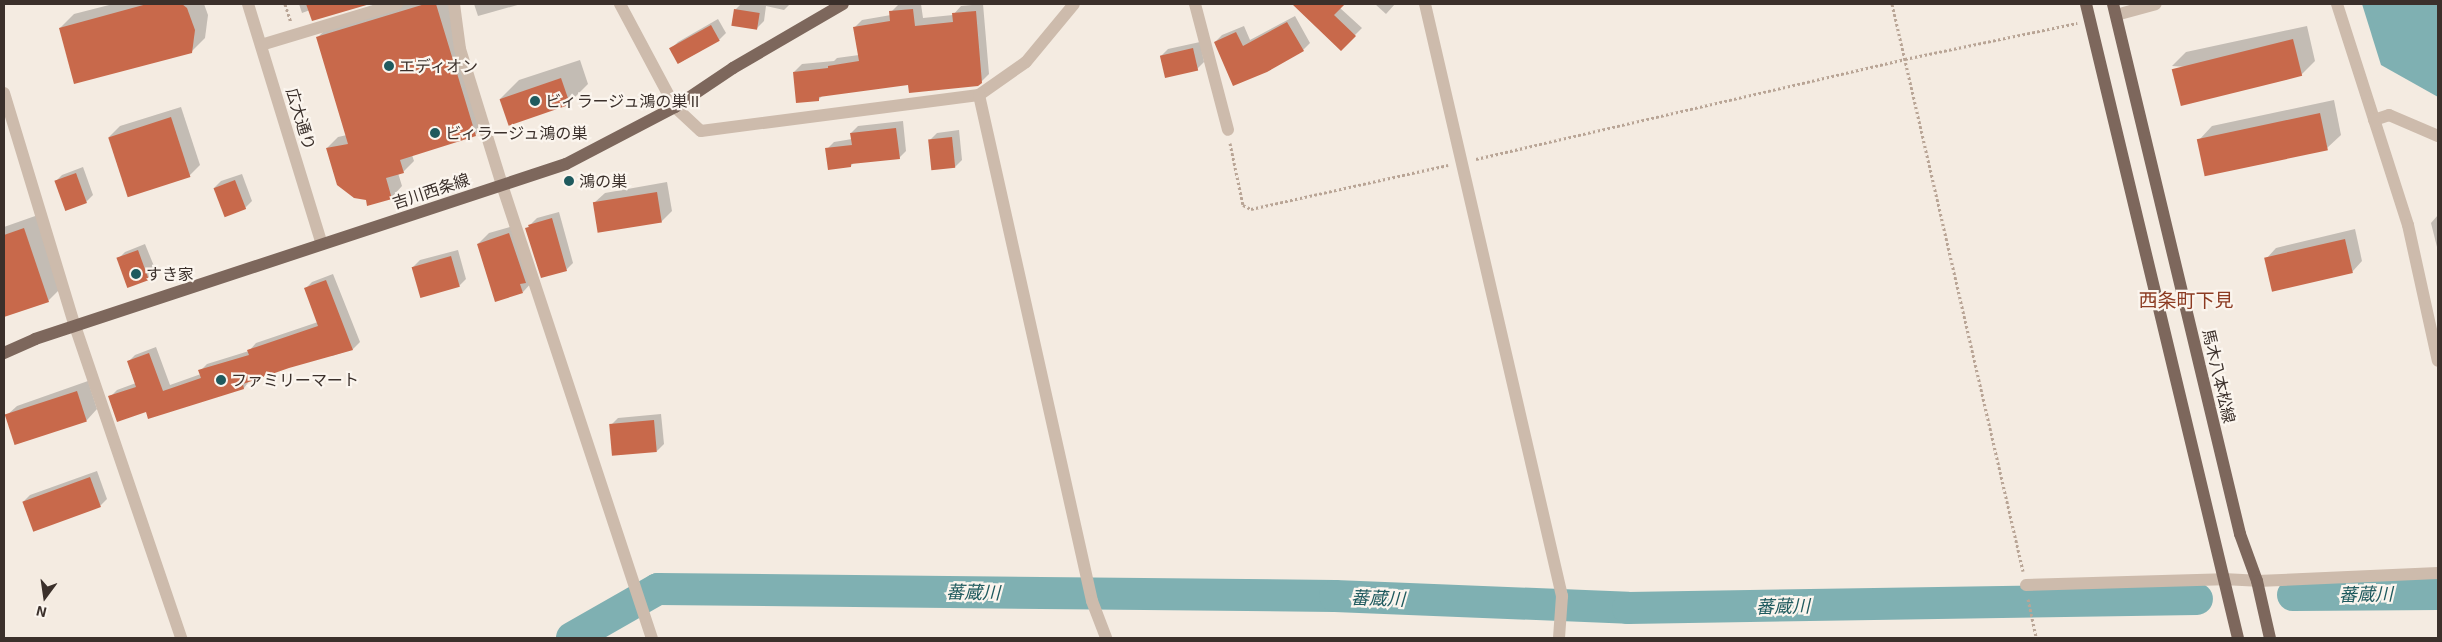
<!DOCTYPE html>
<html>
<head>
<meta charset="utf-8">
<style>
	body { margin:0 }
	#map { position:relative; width:2442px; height:642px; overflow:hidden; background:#f4ebe1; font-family:"Exo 2","Noto Sans JP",sans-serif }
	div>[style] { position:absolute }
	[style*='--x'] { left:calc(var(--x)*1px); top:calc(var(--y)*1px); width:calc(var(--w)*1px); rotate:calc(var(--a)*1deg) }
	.water>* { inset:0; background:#7fb0b2 }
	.shadow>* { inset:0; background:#0003 }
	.river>* { height:32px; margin:-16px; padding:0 16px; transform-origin:16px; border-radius:16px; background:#7fb0b2 }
	.building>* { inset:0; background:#c8694b; transform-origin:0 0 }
	.path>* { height:3px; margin-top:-1.5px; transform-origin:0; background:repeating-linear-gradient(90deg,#b9a596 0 2.5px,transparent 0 5px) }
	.minor>* { height:12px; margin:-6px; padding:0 6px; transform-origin:6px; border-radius:6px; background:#cdbbac }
	.major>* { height:12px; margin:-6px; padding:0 6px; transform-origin:6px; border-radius:6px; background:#7d675c }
	.dots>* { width:14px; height:14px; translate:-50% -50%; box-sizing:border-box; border:2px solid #fbf5ee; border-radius:50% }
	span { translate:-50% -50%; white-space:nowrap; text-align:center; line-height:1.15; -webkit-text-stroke:4.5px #fbf5ee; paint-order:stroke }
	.poi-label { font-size:16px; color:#3b302b }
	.left { translate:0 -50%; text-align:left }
	.street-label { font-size:16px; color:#3b302b }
	.water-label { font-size:18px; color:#1f5a5e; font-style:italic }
	.quarter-label { font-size:19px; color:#8c3b22 }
	.frame { position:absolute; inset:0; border:5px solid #3b302b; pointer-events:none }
	.north { position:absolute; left:20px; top:572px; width:50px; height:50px; -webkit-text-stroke:4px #fbf5ee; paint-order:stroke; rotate:194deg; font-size:14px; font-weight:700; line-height:20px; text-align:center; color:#3b302b }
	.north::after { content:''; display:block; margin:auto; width:18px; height:22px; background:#3b302b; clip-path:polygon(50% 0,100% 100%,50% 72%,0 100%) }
</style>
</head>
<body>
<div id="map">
	<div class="water">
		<i style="clip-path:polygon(2362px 4px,2438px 4px,2438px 97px,2381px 65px)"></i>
	</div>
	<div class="shadow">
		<i style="clip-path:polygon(113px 4px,204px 4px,208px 15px,205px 38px,191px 52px,60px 28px,74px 14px)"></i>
		<i style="clip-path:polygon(299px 4px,365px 4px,313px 20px,310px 10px,302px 13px)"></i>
		<i style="clip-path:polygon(403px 4px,450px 4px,486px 124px,475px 135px,412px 155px,414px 161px,403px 172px,398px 173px,402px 186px,391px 198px,366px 199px,327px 148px,338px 137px,347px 135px,318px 37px,329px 26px)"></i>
		<i style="clip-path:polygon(474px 4px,521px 4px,478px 16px)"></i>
		<i style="clip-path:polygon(741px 4px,761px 5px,790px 4px,784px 10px,766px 6px,764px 21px,757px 28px,735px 10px)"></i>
		<i style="clip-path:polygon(899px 4px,921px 4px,923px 18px,953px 15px,961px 6px,983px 4px,989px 74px,981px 82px,909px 83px,823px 95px,819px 99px,794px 72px,802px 64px,834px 61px,837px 58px,859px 55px,854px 28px,862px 20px,891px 15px,891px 12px)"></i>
		<i style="clip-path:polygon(1302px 4px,1343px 4px,1340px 8px,1362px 28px,1341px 49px,1298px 8px)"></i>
		<i style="clip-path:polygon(1375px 4px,1395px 4px,1386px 14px)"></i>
		<i style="clip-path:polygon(1295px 16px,1310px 43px,1303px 50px,1267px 71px,1215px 42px,1222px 35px,1244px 26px,1250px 40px)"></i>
		<i style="clip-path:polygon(718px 19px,726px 33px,719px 40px,679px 63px,671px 49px,678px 42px)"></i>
		<i style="clip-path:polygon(2307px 26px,2315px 61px,2301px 75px,2172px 66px,2186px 52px)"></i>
		<i style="clip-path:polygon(1200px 42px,1204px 62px,1197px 69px,1161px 56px,1168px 49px)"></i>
		<i style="clip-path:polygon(580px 60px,588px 84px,569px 103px,500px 99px,519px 80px)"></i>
		<i style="clip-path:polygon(2334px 100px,2341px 135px,2327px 148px,2199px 140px,2212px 126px)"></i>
		<i style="clip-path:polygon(181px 107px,200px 165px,189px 176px,109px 137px,120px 126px)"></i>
		<i style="clip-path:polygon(903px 121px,906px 151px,899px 158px,854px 162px,851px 166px,827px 149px,834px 142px,852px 139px,851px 133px,858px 126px)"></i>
		<i style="clip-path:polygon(959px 130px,962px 160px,955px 167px,930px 140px,937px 133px)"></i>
		<i style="clip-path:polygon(83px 167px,93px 195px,86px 202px,55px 182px,62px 175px)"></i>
		<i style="clip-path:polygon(242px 174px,252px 201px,245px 208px,214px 188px,221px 181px)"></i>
		<i style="clip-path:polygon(667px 182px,672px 211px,661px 222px,594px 203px,605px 193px)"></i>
		<i style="clip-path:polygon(559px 212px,573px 263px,566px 270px,526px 229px,537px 218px)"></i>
		<i style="clip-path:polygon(38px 215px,62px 287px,48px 301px,4px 315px,4px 227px)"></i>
		<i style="clip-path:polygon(2438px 215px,2438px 251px,2431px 223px)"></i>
		<i style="clip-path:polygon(520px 224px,533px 281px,523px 292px,478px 244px,489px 233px)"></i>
		<i style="clip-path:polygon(2355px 229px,2362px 261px,2352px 272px,2266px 259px,2276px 248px)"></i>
		<i style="clip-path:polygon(145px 244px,156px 271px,148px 278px,128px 286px,118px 259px,125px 252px)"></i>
		<i style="clip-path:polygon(458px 250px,466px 279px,459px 286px,413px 267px,420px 260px)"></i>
		<i style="clip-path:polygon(333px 274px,360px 342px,353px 349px,332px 356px,331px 353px,250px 380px,244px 388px,147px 411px,110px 397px,117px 390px,136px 383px,128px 362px,135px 355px,156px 347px,170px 385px,201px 374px,200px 371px,207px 364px,249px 351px,256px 343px,318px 322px,305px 289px,312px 282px)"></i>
		<i style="clip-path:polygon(88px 381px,97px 409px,87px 420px,16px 444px,6px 416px,17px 406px)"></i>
		<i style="clip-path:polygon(661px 414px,664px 444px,657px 451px,611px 425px,618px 418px)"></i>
		<i style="clip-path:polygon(97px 471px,107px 499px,100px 506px,23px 502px,30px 495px)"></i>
	</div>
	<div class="river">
		<i style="--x:2293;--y:595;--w:145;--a:-0.4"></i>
		<i style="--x:572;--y:638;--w:99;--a:-29.7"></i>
		<i style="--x:658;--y:589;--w:677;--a:0.59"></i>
		<i style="--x:1335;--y:596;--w:293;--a:2.3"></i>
		<i style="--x:1628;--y:608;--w:569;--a:-0.91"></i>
	</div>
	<div class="building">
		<i style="clip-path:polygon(147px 4px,182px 4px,187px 8px,195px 30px,192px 53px,74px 84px,59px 28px)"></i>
		<i style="clip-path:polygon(306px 4px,370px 4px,312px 21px)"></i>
		<i style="clip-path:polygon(425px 4px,436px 4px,476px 136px,400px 160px,404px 173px,386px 178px,392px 199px,367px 206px,366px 200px,354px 198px,337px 185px,326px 148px,348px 144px,316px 37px)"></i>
		<i style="clip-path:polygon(1292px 4px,1345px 4px,1334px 15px,1356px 36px,1341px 51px)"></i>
		<i style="left:734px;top:9px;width:26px;height:17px;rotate:9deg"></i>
		<i style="clip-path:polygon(913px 9px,915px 26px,953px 22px,952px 13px,976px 11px,982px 83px,978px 86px,909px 93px,908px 85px,819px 97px,819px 101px,796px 103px,793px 72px,828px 68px,828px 66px,859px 61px,853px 27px,890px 21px,889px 11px)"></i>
		<i style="clip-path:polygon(1287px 22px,1304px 51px,1267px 72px,1233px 86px,1214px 42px,1236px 32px,1243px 46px)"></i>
		<i style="left:711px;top:25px;width:18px;height:48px;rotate:61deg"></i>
		<i style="left:2293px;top:39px;width:38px;height:125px;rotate:76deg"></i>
		<i style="left:1193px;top:48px;width:23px;height:34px;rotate:77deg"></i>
		<i style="left:561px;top:78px;width:28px;height:65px;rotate:71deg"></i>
		<i style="left:2320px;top:113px;width:38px;height:126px;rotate:78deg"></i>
		<i style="left:171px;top:117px;width:63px;height:66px;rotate:72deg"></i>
		<i style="clip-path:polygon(896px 128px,900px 159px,851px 164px,851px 167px,828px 170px,825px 148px,852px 145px,850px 133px)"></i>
		<i style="left:952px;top:137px;width:31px;height:24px;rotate:84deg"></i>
		<i style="left:76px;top:173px;width:32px;height:23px;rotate:70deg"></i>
		<i style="left:235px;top:180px;width:31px;height:23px;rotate:69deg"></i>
		<i style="left:657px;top:192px;width:31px;height:65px;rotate:81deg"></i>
		<i style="clip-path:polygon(552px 218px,567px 271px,541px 278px,525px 228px,529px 227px,528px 225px)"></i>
		<i style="clip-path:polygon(24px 228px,49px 302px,4px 317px,4px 235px)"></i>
		<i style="clip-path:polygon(509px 233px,526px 283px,520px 284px,523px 293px,495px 302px,477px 244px)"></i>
		<i style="left:2345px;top:239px;width:35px;height:83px;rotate:77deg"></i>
		<i style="left:138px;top:250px;width:32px;height:23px;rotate:70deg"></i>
		<i style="left:451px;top:256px;width:32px;height:41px;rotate:74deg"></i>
		<i style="clip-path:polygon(326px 280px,353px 350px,289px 368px,243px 384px,244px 389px,148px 419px,146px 412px,117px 422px,108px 396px,136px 387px,127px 361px,149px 353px,163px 391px,201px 378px,198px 370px,249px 355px,247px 350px,318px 326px,304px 288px)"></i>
		<i style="left:77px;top:391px;width:32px;height:76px;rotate:72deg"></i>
		<i style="left:654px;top:420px;width:32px;height:45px;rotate:85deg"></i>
		<i style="left:90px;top:477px;width:32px;height:72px;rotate:70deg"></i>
	</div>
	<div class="path">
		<i style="--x:285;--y:4;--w:19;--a:72"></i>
		<i style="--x:1892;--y:4;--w:582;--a:76.99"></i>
		<i style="--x:1230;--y:143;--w:63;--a:78.2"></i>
		<i style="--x:1243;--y:205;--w:9;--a:27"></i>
		<i style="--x:1251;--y:209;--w:202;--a:-12.6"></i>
		<i style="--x:1476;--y:159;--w:441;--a:-13.1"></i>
		<i style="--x:1905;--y:59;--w:176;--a:-11.8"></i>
		<i style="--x:2028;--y:599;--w:40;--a:78"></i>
	</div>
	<div class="minor">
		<i style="--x:248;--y:4;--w:251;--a:72.9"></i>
		<i style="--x:454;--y:4;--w:45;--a:82.4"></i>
		<i style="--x:460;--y:49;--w:142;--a:72.8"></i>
		<i style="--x:502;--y:185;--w:477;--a:71.7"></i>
		<i style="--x:620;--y:4;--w:117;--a:61.9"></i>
		<i style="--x:675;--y:107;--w:35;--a:43"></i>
		<i style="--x:701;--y:131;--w:280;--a:-7.4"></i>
		<i style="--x:979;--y:95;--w:57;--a:-35.1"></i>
		<i style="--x:1026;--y:62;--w:75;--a:-50.4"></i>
		<i style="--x:1195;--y:4;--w:130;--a:75.3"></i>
		<i style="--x:1425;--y:4;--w:608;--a:76.97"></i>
		<i style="--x:1562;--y:596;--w:42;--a:94.1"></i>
		<i style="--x:2337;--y:4;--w:232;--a:72.2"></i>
		<i style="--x:2408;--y:225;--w:139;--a:77.6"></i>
		<i style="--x:2116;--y:15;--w:41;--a:-15.4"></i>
		<i style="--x:261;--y:45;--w:142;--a:-16.8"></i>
		<i style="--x:4;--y:93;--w:244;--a:73.1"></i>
		<i style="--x:75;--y:326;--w:330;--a:71.2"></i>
		<i style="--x:979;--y:95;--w:518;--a:77.41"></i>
		<i style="--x:1092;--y:601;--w:40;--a:69"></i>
		<i style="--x:2374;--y:120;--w:16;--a:-18"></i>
		<i style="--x:2389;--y:115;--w:53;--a:23.2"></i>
		<i style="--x:2026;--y:585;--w:197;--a:-1.7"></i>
		<i style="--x:2223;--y:579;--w:34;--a:3"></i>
		<i style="--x:2257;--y:581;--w:181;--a:-2.5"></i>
	</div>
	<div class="major">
		<i style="--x:2086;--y:4;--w:652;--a:76.52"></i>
		<i style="--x:2113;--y:4;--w:545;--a:76.52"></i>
		<i style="--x:2240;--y:534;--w:50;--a:70.1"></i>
		<i style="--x:2257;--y:581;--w:58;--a:77.2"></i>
		<i style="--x:4;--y:353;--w:34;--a:-24"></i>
		<i style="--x:35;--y:339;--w:559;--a:-18.24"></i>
		<i style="--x:566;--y:164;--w:123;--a:-27.6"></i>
		<i style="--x:675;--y:107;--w:70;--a:-33.9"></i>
		<i style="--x:733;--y:68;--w:127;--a:-30.2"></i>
	</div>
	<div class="dots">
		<i style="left:389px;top:66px;background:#1f5a5e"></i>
		<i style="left:535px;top:101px;background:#1f5a5e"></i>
		<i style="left:435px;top:133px;background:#1f5a5e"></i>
		<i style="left:569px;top:181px;background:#1f5a5e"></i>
		<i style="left:136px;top:274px;background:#1f5a5e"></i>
		<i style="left:221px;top:380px;background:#1f5a5e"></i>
	</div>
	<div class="poi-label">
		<span class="left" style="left:399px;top:66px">エディオン</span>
		<span class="left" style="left:545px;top:101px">ビィラージュ鴻の巣 II</span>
		<span class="left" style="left:445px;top:133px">ビィラージュ鴻の巣</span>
		<span class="left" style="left:579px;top:181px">鴻の巣</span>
		<span class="left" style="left:146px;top:274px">すき家</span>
		<span class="left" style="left:231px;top:380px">ファミリーマート</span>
	</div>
	<div class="street-label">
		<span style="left:301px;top:119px;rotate:73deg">広大通り</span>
		<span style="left:431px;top:191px;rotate:-18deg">吉川西条線</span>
		<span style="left:2219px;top:376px;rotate:77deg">馬木八本松線</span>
	</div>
	<div class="water-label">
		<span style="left:973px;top:592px;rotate:1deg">蕃蔵川</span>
		<span style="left:2366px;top:594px;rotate:-1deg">蕃蔵川</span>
		<span style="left:1378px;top:598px;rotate:2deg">蕃蔵川</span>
		<span style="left:1783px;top:606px;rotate:-1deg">蕃蔵川</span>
	</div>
	<div class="quarter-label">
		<span style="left:2186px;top:300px">西条町下見</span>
	</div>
	<div class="frame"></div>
	<div class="north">N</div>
</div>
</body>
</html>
